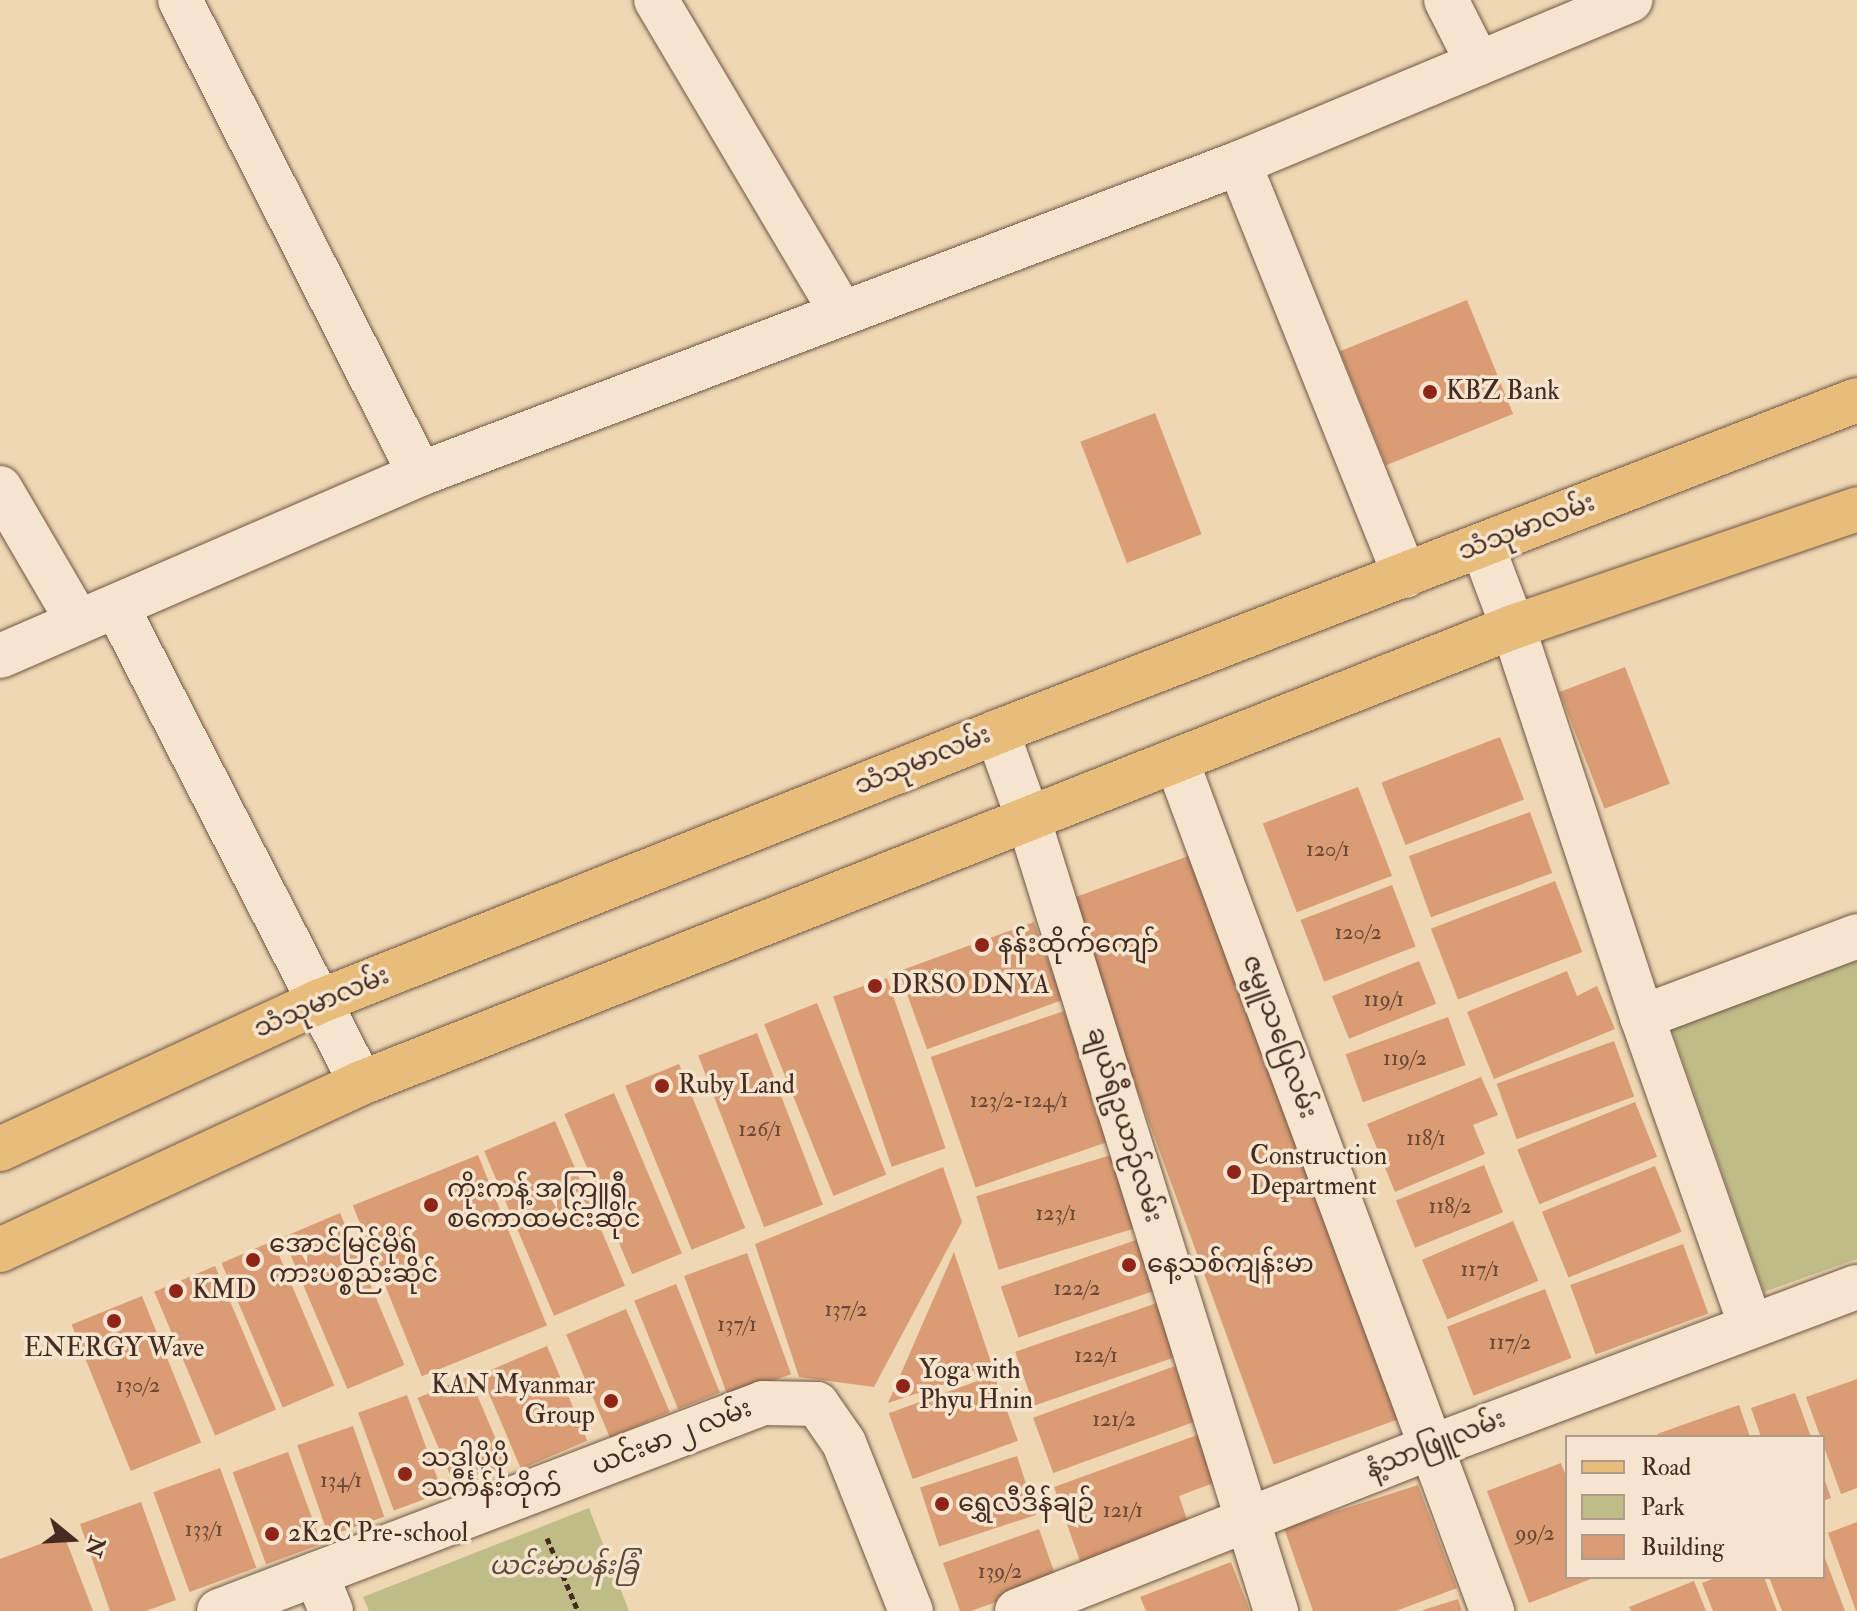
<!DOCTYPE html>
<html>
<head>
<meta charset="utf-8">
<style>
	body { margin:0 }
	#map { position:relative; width:1857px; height:1611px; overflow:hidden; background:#efd7b3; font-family:"IM FELL Double Pica","Noto Sans Myanmar",serif }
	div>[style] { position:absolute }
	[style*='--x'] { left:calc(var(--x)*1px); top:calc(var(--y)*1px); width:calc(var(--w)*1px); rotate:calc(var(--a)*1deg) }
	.green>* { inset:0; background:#c0bc88 }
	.building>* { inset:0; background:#da9c75; transform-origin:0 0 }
	.path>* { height:5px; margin-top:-2.5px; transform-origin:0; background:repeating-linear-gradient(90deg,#452b21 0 6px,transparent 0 10px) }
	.roads { filter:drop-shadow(0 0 2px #705646) drop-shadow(0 0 2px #705646) }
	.minor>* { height:44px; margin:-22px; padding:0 22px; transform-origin:22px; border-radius:22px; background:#f5e5ce }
	.major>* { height:44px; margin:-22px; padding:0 22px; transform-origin:22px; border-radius:22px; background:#e8bc7a }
	.dots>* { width:22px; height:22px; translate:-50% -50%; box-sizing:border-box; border:4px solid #f5e5ce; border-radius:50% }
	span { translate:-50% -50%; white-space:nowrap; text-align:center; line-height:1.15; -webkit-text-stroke:7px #f5e5ce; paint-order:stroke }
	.number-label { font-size:22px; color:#6a4736 }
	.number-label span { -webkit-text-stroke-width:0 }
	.poi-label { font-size:26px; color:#452b21 }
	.left { translate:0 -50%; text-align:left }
	.right { translate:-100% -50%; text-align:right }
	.street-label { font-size:26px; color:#452b21 }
	.park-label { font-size:26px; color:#5e4836; font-style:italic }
	.legend { position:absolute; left:1565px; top:1435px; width:260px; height:144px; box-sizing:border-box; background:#f5e5ce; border:2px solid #af9b89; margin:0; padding:10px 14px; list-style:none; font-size:24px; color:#452b21 }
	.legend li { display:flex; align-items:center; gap:16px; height:40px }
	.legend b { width:40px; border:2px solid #af9b89 }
	.north { position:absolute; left:32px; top:1499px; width:80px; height:80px; -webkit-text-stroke:6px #f5e5ce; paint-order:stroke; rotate:108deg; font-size:22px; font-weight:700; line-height:32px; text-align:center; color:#452b21 }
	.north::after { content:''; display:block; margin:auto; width:28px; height:36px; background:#452b21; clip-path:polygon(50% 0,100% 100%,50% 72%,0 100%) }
</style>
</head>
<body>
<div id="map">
	<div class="green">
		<i style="clip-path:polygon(1857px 961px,1857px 1259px,1764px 1292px,1671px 1027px)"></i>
		<i style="clip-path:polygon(589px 1508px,629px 1611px,369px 1611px,363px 1597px)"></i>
	</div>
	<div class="building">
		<i style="left:1467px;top:300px;width:123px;height:137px;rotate:68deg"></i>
		<i style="left:1155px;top:413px;width:130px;height:80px;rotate:69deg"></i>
		<i style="left:1625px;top:667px;width:125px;height:70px;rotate:69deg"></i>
		<i style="left:1500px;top:737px;width:67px;height:127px;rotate:69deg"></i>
		<i style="left:1358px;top:787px;width:95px;height:102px;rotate:69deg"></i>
		<i style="left:1530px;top:812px;width:65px;height:129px;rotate:70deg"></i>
		<i style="left:1194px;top:854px;width:601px;height:134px;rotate:70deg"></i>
		<i style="left:1555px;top:881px;width:76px;height:133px;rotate:69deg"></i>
		<i style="left:1392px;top:885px;width:66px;height:98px;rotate:69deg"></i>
		<i style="left:1034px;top:922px;width:83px;height:144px;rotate:70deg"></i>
		<i style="left:1419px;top:961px;width:46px;height:94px;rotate:68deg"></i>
		<i style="clip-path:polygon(1567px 971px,1577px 996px,1597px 986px,1615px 1029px,1494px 1079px,1467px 1012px)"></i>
		<i style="left:887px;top:978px;width:180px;height:57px;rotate:71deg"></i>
		<i style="left:817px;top:1003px;width:185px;height:57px;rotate:68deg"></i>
		<i style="left:1064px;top:1011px;width:138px;height:141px;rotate:71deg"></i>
		<i style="left:1448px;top:1017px;width:51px;height:109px;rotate:70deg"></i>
		<i style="left:757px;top:1033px;width:184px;height:63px;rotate:69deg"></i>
		<i style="left:1614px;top:1041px;width:59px;height:125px;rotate:70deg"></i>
		<i style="left:679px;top:1064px;width:177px;height:58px;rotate:68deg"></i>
		<i style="clip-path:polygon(1481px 1077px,1498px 1115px,1473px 1125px,1485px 1154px,1395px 1192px,1367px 1124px)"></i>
		<i style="left:614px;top:1093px;width:174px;height:54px;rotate:67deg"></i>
		<i style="left:1635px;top:1102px;width:59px;height:127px;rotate:68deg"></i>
		<i style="left:555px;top:1121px;width:179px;height:77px;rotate:67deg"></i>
		<i style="left:478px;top:1155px;width:184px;height:135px;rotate:68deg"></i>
		<i style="left:1111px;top:1155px;width:77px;height:141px;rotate:73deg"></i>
		<i style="left:1484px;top:1165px;width:51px;height:95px;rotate:68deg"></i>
		<i style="left:1655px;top:1166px;width:71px;height:122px;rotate:68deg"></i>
		<i style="clip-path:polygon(943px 1167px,962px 1222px,874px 1387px,799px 1377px,755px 1244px)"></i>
		<i style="left:340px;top:1213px;width:165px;height:62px;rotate:67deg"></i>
		<i style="left:1513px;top:1221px;width:65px;height:99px;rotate:67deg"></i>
		<i style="left:1136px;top:1240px;width:54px;height:143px;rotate:71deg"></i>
		<i style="left:273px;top:1241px;width:157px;height:56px;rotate:67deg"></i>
		<i style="left:1683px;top:1244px;width:74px;height:120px;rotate:70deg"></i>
		<i style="clip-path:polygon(954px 1252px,993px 1368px,888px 1403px)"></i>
		<i style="left:747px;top:1253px;width:129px;height:67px;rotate:70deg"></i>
		<i style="left:215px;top:1266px;width:156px;height:66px;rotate:67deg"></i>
		<i style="left:676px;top:1284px;width:117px;height:45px;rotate:68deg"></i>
		<i style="left:1545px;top:1289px;width:74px;height:105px;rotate:69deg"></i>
		<i style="left:142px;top:1296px;width:158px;height:76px;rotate:68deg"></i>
		<i style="left:1157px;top:1303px;width:57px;height:150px;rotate:71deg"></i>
		<i style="left:626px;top:1309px;width:112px;height:65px;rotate:67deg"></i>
		<i style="left:547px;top:1346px;width:103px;height:72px;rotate:67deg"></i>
		<i style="left:1175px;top:1366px;width:59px;height:151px;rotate:70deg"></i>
		<i style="left:994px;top:1375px;width:70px;height:112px;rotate:70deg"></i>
		<i style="left:469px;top:1376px;width:99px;height:56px;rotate:67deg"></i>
		<i style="clip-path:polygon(1857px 1379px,1857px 1488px,1841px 1494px,1806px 1397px)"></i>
		<i style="clip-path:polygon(1795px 1393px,1811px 1437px,1761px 1437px,1751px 1408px)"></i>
		<i style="left:407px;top:1395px;width:104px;height:52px;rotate:70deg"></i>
		<i style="clip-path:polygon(1739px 1405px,1750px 1437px,1658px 1437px,1657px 1434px)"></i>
		<i style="left:353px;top:1426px;width:96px;height:59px;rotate:71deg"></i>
		<i style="clip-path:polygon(1200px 1434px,1216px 1482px,1179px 1496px,1189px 1525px,1081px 1564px,1054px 1487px)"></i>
		<i style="left:288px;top:1452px;width:98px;height:59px;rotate:70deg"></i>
		<i style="left:1017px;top:1456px;width:62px;height:102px;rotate:72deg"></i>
		<i style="clip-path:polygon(1561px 1463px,1567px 1479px,1567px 1577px,1596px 1577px,1529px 1603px,1487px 1491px)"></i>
		<i style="left:220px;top:1468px;width:106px;height:71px;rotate:70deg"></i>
		<i style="clip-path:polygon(1823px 1475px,1831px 1498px,1823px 1501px)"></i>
		<i style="clip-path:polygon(1418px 1485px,1457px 1588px,1396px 1611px,1313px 1611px,1284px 1528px)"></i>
		<i style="clip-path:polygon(141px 1502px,176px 1600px,146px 1611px,110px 1611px,80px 1524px)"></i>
		<i style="clip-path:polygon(1857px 1522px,1857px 1611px,1856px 1611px,1828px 1533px)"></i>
		<i style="clip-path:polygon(1039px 1529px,1057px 1580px,971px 1611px,960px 1611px,943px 1563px)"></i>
		<i style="clip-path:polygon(64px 1535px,93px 1611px,0 1611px,0 1559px)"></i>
		<i style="clip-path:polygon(1823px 1553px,1845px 1611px,1782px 1611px,1769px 1577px,1823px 1577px)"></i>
		<i style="clip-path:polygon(1231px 1562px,1250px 1611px,1146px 1611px,1140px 1597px)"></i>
		<i style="clip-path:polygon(1718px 1577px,1764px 1577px,1777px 1611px,1713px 1611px,1702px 1583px)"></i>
		<i style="clip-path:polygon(1694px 1581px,1706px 1611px,1631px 1611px,1629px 1607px)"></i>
		<i style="clip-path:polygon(1458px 1599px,1462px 1611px,1423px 1611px,1423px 1610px)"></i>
	</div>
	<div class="path">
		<i style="--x:547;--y:1538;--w:79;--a:67"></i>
	</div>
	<div class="roads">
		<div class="minor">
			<i style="--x:180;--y:0;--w:531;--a:63.15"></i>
			<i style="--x:656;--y:0;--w:364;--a:59.3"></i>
			<i style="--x:1446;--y:0;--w:71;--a:63.1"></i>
			<i style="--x:1239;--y:163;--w:445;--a:68.1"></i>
			<i style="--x:0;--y:488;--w:153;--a:59.7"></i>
			<i style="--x:1482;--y:545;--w:88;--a:69.3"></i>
			<i style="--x:1513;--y:627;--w:411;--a:71.7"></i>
			<i style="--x:1642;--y:1017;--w:325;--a:70.6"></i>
			<i style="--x:117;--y:607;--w:535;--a:62.86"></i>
			<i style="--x:0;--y:656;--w:458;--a:-23.4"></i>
			<i style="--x:420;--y:474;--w:876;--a:-20.79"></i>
			<i style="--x:1239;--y:163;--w:424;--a:-22.6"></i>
			<i style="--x:997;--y:732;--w:95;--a:70.2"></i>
			<i style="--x:1029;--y:821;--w:828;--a:72.64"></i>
			<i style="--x:1177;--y:762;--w:906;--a:69.64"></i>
			<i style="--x:1642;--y:1017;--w:230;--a:-20.6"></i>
			<i style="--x:316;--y:1574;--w:40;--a:68"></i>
			<i style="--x:219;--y:1611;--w:582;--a:-20.92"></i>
			<i style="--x:763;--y:1403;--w:54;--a:1.1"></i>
			<i style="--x:817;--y:1404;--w:47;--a:55.3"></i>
			<i style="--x:844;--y:1443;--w:181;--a:68.3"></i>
			<i style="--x:1017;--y:1611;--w:445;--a:-21.6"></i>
			<i style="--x:1431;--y:1447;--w:455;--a:-20.6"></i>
		</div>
		<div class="major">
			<i style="--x:0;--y:1149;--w:350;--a:-24.8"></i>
			<i style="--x:318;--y:1002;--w:731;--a:-21.68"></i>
			<i style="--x:997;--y:732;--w:922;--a:-21.11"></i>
			<i style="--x:0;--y:1250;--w:398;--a:-24.8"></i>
			<i style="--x:361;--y:1083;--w:1239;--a:-21.6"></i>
			<i style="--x:1513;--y:627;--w:364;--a:-18.9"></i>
		</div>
	</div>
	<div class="dots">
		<i style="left:1430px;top:392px;background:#8f2418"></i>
		<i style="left:982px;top:945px;background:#8f2418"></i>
		<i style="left:875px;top:986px;background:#8f2418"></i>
		<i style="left:662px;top:1086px;background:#8f2418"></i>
		<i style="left:1234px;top:1172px;background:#8f2418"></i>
		<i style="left:431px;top:1205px;background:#8f2418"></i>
		<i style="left:253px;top:1260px;background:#8f2418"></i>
		<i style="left:1129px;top:1265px;background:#8f2418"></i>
		<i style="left:176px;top:1291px;background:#8f2418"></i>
		<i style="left:114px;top:1321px;background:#8f2418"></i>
		<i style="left:903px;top:1386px;background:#8f2418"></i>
		<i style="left:611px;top:1401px;background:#8f2418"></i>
		<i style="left:405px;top:1474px;background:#8f2418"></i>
		<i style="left:942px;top:1504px;background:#8f2418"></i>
		<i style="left:272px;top:1534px;background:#8f2418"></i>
	</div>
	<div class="number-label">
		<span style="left:1328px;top:850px">120/1</span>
		<span style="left:1358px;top:933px">120/2</span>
		<span style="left:1384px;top:1000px">119/1</span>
		<span style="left:1405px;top:1059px">119/2</span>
		<span style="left:1019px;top:1101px">123/2-124/1</span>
		<span style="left:760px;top:1130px">126/1</span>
		<span style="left:1426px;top:1139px">118/1</span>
		<span style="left:1450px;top:1207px">118/2</span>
		<span style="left:1056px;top:1214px">123/1</span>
		<span style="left:1480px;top:1270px">117/1</span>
		<span style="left:1077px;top:1289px">122/2</span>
		<span style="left:846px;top:1310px">137/2</span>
		<span style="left:737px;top:1325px">137/1</span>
		<span style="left:1510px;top:1343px">117/2</span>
		<span style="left:1096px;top:1356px">122/1</span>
		<span style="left:138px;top:1386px">130/2</span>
		<span style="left:1114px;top:1420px">121/2</span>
		<span style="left:341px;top:1481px">134/1</span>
		<span style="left:1123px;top:1511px">121/1</span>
		<span style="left:204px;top:1530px">133/1</span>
		<span style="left:1535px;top:1534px">99/2</span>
		<span style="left:1000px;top:1572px">139/2</span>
	</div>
	<div class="poi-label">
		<span class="left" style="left:1446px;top:392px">KBZ Bank</span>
		<span class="left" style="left:998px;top:945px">နန်းထိုက်ကျော်</span>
		<span class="left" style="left:891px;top:986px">DRSO DNYA</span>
		<span class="left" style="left:678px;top:1086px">Ruby Land</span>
		<span class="left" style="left:1250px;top:1172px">Construction<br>Department</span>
		<span class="left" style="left:447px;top:1205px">ကိုးကန့် အကြူရီ<br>စကောထမင်းဆိုင်</span>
		<span class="left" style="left:269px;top:1260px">အောင်မြင့်မိုရ်<br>ကားပစ္စည်းဆိုင်</span>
		<span class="left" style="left:1147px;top:1265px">နေ့သစ်ကျန်းမာ</span>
		<span class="left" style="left:192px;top:1291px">KMD</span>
		<span style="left:114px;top:1349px">ENERGY Wave</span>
		<span class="left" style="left:919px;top:1386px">Yoga with<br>Phyu Hnin</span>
		<span class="right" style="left:595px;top:1401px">KAN Myanmar<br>Group</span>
		<span class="left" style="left:421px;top:1474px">သဒ္ဓါပိုပို<br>သင်္ကန်းတိုက်</span>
		<span class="left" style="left:958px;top:1504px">ရွှေလီဒိန်ချဉ်</span>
		<span class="left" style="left:288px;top:1534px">2K2C Pre-school</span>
	</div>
	<div class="street-label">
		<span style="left:1527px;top:528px;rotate:-21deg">သံသုမာလမ်း</span>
		<span style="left:923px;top:761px;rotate:-22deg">သံသုမာလမ်း</span>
		<span style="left:322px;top:1003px;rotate:-23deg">သံသုမာလမ်း</span>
		<span style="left:1279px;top:1037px;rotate:70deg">ဇမ္ဗူသပြေလမ်း</span>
		<span style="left:1124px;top:1125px;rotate:73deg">ချယ်ရီဥယာဉ်လမ်း</span>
		<span style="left:672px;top:1438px;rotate:-21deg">ယင်းမာ ၂ လမ်း</span>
		<span style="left:1436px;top:1445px;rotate:-21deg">နံ့သာဖြူလမ်း</span>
	</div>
	<div class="park-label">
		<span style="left:564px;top:1567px">ယင်းမာပန်းခြံ</span>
	</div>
	<ul class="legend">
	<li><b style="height:10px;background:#e8bc7a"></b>Road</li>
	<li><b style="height:22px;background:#c0bc88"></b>Park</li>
	<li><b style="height:22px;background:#da9c75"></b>Building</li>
	</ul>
	<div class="north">N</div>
</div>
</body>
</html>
